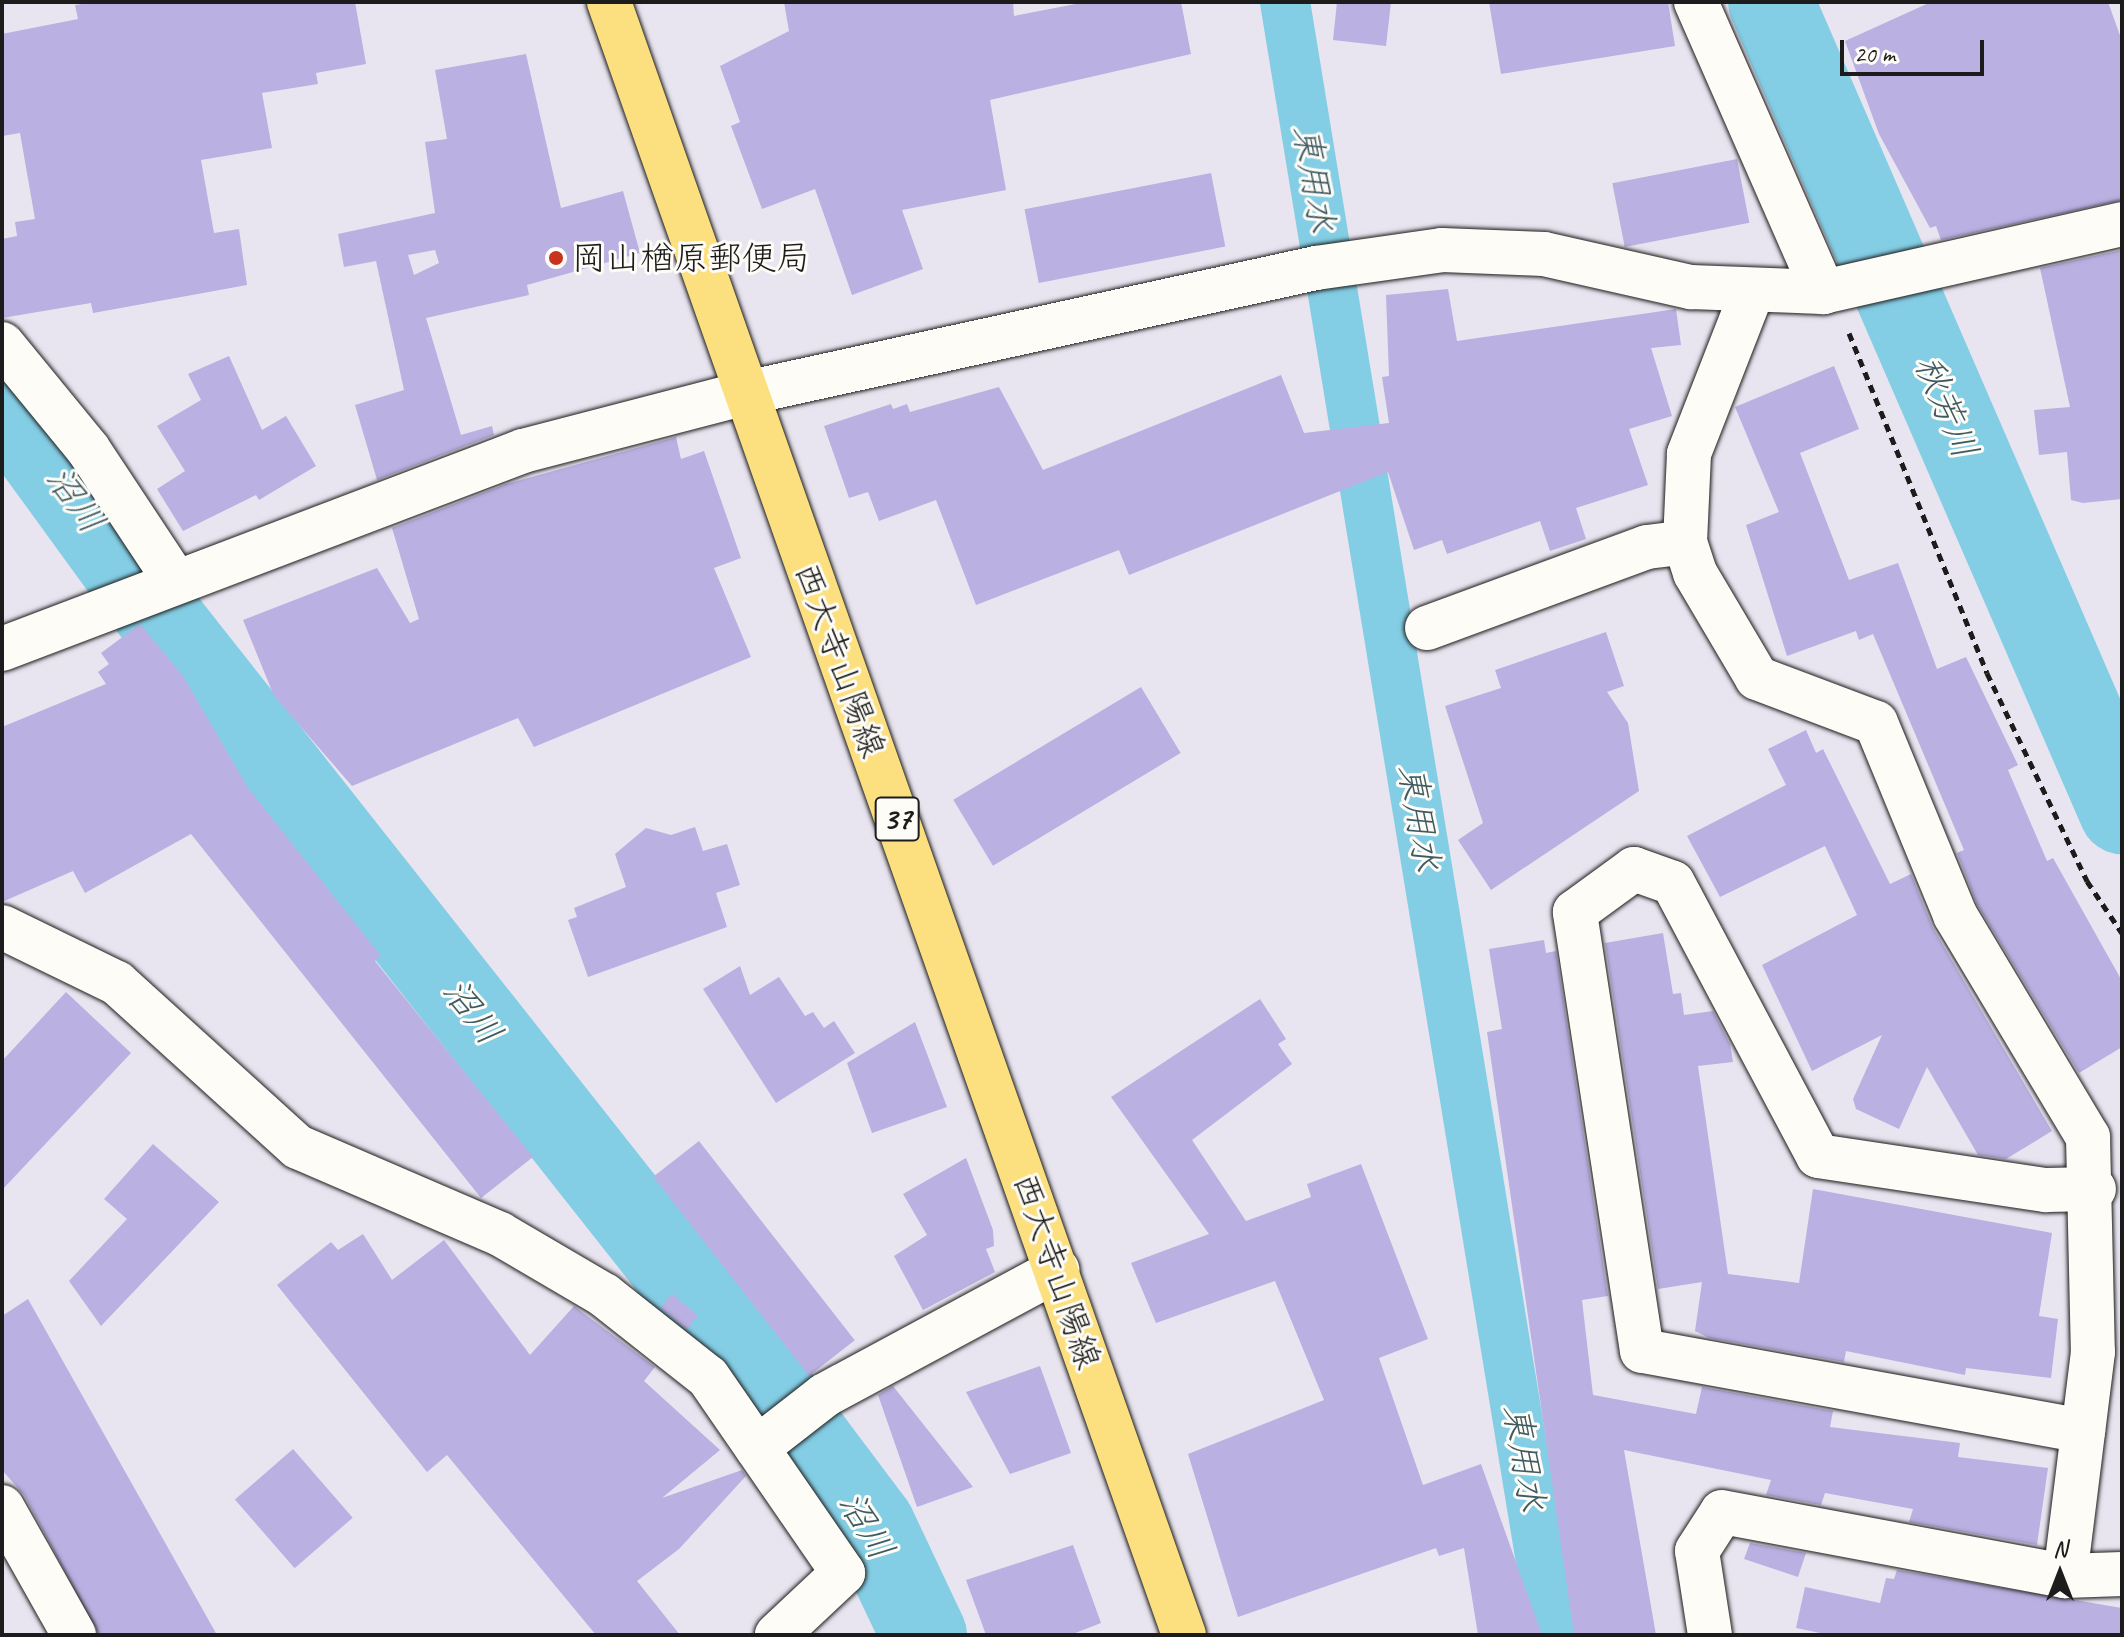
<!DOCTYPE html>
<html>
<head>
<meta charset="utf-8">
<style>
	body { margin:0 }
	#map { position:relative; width:2124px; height:1637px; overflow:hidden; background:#e9e5f0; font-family:Caveat,"Klee One",sans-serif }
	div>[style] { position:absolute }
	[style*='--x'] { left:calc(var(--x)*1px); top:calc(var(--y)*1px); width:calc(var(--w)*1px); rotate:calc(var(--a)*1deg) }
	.canal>* { height:50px; margin:-25px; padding:0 25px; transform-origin:25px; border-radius:25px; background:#84cee5 }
	.river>* { height:86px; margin:-43px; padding:0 43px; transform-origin:43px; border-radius:43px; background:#84cee5 }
	.building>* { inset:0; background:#bab0e1; transform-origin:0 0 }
	.path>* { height:5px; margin-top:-2.5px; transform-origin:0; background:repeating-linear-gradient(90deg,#1c1c1c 0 8px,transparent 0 14px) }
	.roads { filter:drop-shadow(0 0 2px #1c1c1c) drop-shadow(0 0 2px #1c1c1c) }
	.minor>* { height:44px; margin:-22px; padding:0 22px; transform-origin:22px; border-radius:22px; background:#fdfcf7 }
	.major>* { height:44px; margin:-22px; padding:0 22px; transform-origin:22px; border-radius:22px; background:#fce080 }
	.dots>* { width:22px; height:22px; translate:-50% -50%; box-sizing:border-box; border:4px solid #fdfcf7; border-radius:50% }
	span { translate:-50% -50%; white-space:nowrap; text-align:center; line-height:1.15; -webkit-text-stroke:6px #fdfcf7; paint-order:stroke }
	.shield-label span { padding:2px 6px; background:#fdfcf7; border:2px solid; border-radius:6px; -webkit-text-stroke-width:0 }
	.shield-label { font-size:32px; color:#1c1c1c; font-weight:700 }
	.poi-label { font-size:34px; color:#1c1c1c }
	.left { translate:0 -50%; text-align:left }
	.street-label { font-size:34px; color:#1c1c1c }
	.water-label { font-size:36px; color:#405a62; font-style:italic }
	.frame { position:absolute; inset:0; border:4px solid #1c1c1c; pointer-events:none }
	.north { position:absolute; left:2020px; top:1533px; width:80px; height:80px; -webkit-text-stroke:6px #fdfcf7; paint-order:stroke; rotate:0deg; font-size:22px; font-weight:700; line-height:32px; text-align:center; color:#1c1c1c }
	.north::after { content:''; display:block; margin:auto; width:28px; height:36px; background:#1c1c1c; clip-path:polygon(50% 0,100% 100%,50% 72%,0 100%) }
	.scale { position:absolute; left:1840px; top:40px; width:144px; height:36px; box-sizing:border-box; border:4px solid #1c1c1c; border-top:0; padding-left:10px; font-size:24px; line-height:28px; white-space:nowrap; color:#1c1c1c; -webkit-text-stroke:6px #fdfcf7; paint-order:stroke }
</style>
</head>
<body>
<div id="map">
	<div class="canal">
		<i style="--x:1285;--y:2;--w:1655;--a:80.68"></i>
	</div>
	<div class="river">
		<i style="--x:1771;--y:2;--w:882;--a:66.55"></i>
		<i style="--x:2;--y:400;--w:281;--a:54"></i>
		<i style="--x:167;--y:627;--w:985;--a:51.68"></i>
		<i style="--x:778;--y:1400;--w:156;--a:53.1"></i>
		<i style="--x:872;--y:1525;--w:122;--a:64.7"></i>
	</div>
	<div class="building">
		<i style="clip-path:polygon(96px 2px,355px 2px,366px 64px,316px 73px,318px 84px,262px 93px,272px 148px,201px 160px,214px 233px,239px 229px,247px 285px,93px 313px,91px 303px,2px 318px,2px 239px,17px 236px,15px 222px,35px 219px,20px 133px,2px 136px,2px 34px,78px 19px,75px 5px)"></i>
		<i style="clip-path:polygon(784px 2px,1013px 2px,1014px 16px,1086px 2px,1181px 2px,1191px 54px,990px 100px,1006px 190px,902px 210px,923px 269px,852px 295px,815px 189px,762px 209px,731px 126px,740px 122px,720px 66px,789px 31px)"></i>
		<i style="clip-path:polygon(1337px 2px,1391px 2px,1386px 46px,1333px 40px)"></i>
		<i style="clip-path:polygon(1489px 2px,1668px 2px,1675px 46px,1501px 74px)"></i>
		<i style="clip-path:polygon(1931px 2px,2108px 2px,2122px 41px,2122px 200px,1941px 240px,1936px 226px,1930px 228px,1879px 134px,1845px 41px)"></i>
		<i style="clip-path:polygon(evenodd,526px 54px,561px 208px,623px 191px,640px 253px,527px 285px,529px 295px,426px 318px,461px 435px,492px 426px,494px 435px,377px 480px,355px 405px,404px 390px,376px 261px,344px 267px,338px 234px,435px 213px,425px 142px,447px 139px,435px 70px,526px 54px,435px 250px,439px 263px,414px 275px,408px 255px,435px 250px)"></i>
		<i style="left:1737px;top:159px;width:65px;height:127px;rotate:79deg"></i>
		<i style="left:1211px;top:173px;width:75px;height:190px;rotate:79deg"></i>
		<i style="clip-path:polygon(2122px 250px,2122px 499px,2083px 503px,2071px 500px,2067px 452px,2039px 455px,2034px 410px,2070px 407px,2040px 268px)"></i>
		<i style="clip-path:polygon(1448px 289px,1457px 341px,1676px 309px,1681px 345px,1651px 348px,1672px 416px,1629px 429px,1648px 485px,1576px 508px,1586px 539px,1550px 551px,1540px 521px,1447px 554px,1442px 540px,1414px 550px,1388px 472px,1129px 575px,1119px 550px,976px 605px,936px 500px,879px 521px,868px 492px,849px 498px,824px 426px,891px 404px,893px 409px,907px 404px,910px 412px,999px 387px,1043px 470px,1281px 375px,1304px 433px,1389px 423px,1382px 377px,1389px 376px,1386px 295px)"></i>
		<i style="clip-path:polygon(229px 356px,262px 430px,286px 416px,316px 466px,259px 500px,256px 495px,183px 531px,157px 489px,185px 471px,157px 426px,201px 400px,188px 374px)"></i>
		<i style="clip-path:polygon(1834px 366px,1859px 429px,1800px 453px,1849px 580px,1898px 563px,1937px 669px,1966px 657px,2018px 765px,2008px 770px,2047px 861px,2053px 858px,2122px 981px,2122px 1047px,2079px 1073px,1977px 904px,1957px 853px,1964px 850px,1873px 634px,1859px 640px,1856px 631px,1787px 656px,1746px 525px,1779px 512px,1735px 407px)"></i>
		<i style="clip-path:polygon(676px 437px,681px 459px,704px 451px,741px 558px,714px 568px,751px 657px,534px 747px,518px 718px,352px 786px,274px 696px,243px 620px,377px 568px,410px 623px,419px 619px,392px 528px,506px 484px)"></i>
		<i style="clip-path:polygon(140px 624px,183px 676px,248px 788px,381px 956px,375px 961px,533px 1157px,481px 1198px,191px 834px,85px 893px,73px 871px,2px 902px,2px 727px,106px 684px,98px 672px,109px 664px,101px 653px)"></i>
		<i style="clip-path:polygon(1606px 632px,1624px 686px,1607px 692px,1628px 723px,1639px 791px,1491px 890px,1458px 840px,1483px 823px,1445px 706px,1501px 688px,1495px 670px)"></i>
		<i style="left:1141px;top:687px;width:77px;height:219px;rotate:59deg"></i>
		<i style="clip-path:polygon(1806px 730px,1816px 753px,1823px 749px,1890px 884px,1911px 874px,1933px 928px,2052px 1131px,2006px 1159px,1978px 1155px,1927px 1067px,1899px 1129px,1856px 1109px,1853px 1099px,1882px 1035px,1812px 1071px,1762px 965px,1857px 915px,1825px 846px,1720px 897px,1687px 836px,1786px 785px,1768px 749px)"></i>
		<i style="clip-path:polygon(695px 827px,703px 851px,727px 844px,740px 885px,716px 893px,727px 927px,588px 977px,568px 920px,577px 917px,574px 908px,626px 887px,615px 854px,646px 828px,671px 835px)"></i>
		<i style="clip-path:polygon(1663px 933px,1673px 994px,1681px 993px,1684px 1015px,1713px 1011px,1730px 1044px,1733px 1062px,1698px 1066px,1728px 1274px,1799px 1283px,1813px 1189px,2052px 1233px,2039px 1316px,2058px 1319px,2051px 1378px,1966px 1368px,1965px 1375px,1846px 1351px,1844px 1362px,1709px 1338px,1695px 1331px,1702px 1282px,1658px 1289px,1605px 943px)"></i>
		<i style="clip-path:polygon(1544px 940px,1546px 953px,1556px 951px,1608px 1296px,1582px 1300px,1593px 1395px,1696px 1414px,1702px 1387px,1833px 1411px,1830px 1427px,1960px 1443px,1958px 1457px,2048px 1468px,2037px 1545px,1909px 1522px,1913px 1509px,1825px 1493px,1821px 1505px,1766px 1495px,1771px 1480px,1624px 1450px,1656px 1635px,1574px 1635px,1487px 1032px,1502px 1029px,1489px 949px)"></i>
		<i style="clip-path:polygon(740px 966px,750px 995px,779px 977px,805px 1016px,813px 1012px,824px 1028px,834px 1021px,855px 1053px,776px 1103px,703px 989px)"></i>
		<i style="clip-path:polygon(66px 992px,131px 1053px,2px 1190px,2px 1061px)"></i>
		<i style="clip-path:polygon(1260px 999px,1286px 1039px,1278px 1044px,1292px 1064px,1192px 1140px,1246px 1221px,1311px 1197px,1307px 1184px,1361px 1164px,1428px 1339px,1379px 1358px,1423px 1485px,1481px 1464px,1542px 1635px,1478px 1635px,1464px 1548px,1439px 1556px,1436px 1548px,1238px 1617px,1188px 1454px,1324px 1400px,1275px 1281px,1156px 1323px,1131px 1263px,1209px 1234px,1111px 1097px)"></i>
		<i style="clip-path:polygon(915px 1022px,947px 1107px,872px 1133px,847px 1063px)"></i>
		<i style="left:699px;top:1141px;width:253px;height:58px;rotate:52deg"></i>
		<i style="clip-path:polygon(153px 1144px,219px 1202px,101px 1326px,69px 1281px,127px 1219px,104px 1199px)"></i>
		<i style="clip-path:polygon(966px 1158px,993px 1230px,994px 1246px,986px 1249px,995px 1272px,923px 1310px,894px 1256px,927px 1235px,903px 1194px)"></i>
		<i style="clip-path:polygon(363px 1234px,392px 1280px,444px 1240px,530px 1355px,574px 1306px,655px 1367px,644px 1381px,720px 1450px,662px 1498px,742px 1470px,746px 1476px,679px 1549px,637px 1581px,680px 1635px,596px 1635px,447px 1455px,427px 1472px,277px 1285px,331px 1242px,338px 1250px)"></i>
		<i style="left:672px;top:1294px;width:34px;height:18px;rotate:40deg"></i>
		<i style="clip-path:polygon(28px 1299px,217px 1635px,99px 1635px,24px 1495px,2px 1470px,2px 1316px)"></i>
		<i style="clip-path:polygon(1040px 1366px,1071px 1453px,1010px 1474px,966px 1392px)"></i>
		<i style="clip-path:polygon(893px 1386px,973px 1487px,917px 1507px,878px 1395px)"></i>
		<i style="left:293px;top:1449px;width:91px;height:77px;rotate:49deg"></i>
		<i style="clip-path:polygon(1750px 1543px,1806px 1553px,1798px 1577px,1744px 1559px)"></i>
		<i style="clip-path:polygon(1073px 1545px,1101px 1623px,1070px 1635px,986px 1635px,966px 1580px)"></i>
		<i style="clip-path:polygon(1897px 1570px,2122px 1608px,2122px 1635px,1830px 1635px,1796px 1628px,1805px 1587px,1880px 1603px,1886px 1578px,1894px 1579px)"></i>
	</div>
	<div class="path">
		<i style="--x:1849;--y:333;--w:367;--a:67.9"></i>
		<i style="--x:1987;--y:673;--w:231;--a:64.3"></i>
		<i style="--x:2087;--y:881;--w:63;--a:56.1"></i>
	</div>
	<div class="roads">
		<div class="minor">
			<i style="--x:1696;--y:2;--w:317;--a:66.3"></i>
			<i style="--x:1752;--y:292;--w:174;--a:111.3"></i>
			<i style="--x:1689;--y:454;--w:88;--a:92.6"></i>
			<i style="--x:1685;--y:542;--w:33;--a:72"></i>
			<i style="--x:1695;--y:573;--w:122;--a:59.4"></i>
			<i style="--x:1757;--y:678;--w:127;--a:20.7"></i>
			<i style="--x:1876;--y:723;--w:208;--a:67.6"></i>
			<i style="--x:1955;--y:915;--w:259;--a:59.1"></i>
			<i style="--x:2088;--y:1137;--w:215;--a:88.7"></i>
			<i style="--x:2093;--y:1352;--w:226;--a:97.1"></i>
			<i style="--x:2;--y:344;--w:136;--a:50.7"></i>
			<i style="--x:88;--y:449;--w:156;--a:56.5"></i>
			<i style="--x:1427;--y:628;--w:234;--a:-20.2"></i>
			<i style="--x:1647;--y:547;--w:38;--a:-7"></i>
			<i style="--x:2;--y:649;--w:557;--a:-20.81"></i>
			<i style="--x:523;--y:451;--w:230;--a:-14.6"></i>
			<i style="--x:746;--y:393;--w:584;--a:-12.37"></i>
			<i style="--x:1316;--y:268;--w:127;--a:-8.1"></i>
			<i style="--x:1442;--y:250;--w:102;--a:2.2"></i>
			<i style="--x:1544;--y:254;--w:151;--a:12.7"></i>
			<i style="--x:1691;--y:287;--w:132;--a:2.2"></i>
			<i style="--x:1823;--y:292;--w:307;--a:-12.8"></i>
			<i style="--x:2;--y:927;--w:128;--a:26"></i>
			<i style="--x:117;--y:983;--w:244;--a:42.2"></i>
			<i style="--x:298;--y:1147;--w:220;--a:23.3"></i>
			<i style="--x:500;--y:1234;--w:121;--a:30.4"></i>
			<i style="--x:604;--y:1295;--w:132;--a:38.3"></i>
			<i style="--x:708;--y:1377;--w:238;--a:55.4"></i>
			<i style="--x:843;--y:1573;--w:91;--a:136.8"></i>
			<i style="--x:2083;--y:1431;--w:448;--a:-169.7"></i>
			<i style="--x:1642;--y:1351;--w:444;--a:-98.7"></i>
			<i style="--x:1575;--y:912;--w:73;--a:-36.1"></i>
			<i style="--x:1634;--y:869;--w:41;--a:19.7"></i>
			<i style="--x:1673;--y:883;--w:309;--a:62"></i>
			<i style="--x:1818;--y:1156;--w:231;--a:8.5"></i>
			<i style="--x:2046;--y:1190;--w:48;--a:-1.2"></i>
			<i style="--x:757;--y:1448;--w:86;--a:-37.9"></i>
			<i style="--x:825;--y:1395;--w:264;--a:-28.3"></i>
			<i style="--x:2;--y:1507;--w:147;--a:60.6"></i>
			<i style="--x:1710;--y:1635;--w:85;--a:-98.8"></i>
			<i style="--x:1697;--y:1551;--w:46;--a:-57.3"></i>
			<i style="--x:1722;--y:1512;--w:349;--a:10.6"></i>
			<i style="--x:2065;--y:1576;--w:57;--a:-2"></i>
		</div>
		<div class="major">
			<i style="--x:609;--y:2;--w:1731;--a:70.6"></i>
		</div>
	</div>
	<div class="dots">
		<i style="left:556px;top:258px;background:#c8321e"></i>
	</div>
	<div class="shield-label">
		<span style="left:897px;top:819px">37</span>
	</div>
	<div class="poi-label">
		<span class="left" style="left:572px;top:258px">岡山楢原郵便局</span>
	</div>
	<div class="street-label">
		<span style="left:840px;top:660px;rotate:70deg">西大寺山陽線</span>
		<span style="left:1057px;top:1271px;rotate:71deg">西大寺山陽線</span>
	</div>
	<div class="water-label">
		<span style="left:1314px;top:179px;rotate:81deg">東用水</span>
		<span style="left:1946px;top:407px;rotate:67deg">秋芳川</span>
		<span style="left:75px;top:500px;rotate:54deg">沼川</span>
		<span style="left:1419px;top:818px;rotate:81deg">東用水</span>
		<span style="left:472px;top:1012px;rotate:52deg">沼川</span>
		<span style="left:1524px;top:1458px;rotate:81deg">東用水</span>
		<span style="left:866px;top:1526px;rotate:59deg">沼川</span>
	</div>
	<div class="frame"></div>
	<div class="north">N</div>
	<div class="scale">20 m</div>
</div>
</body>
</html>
